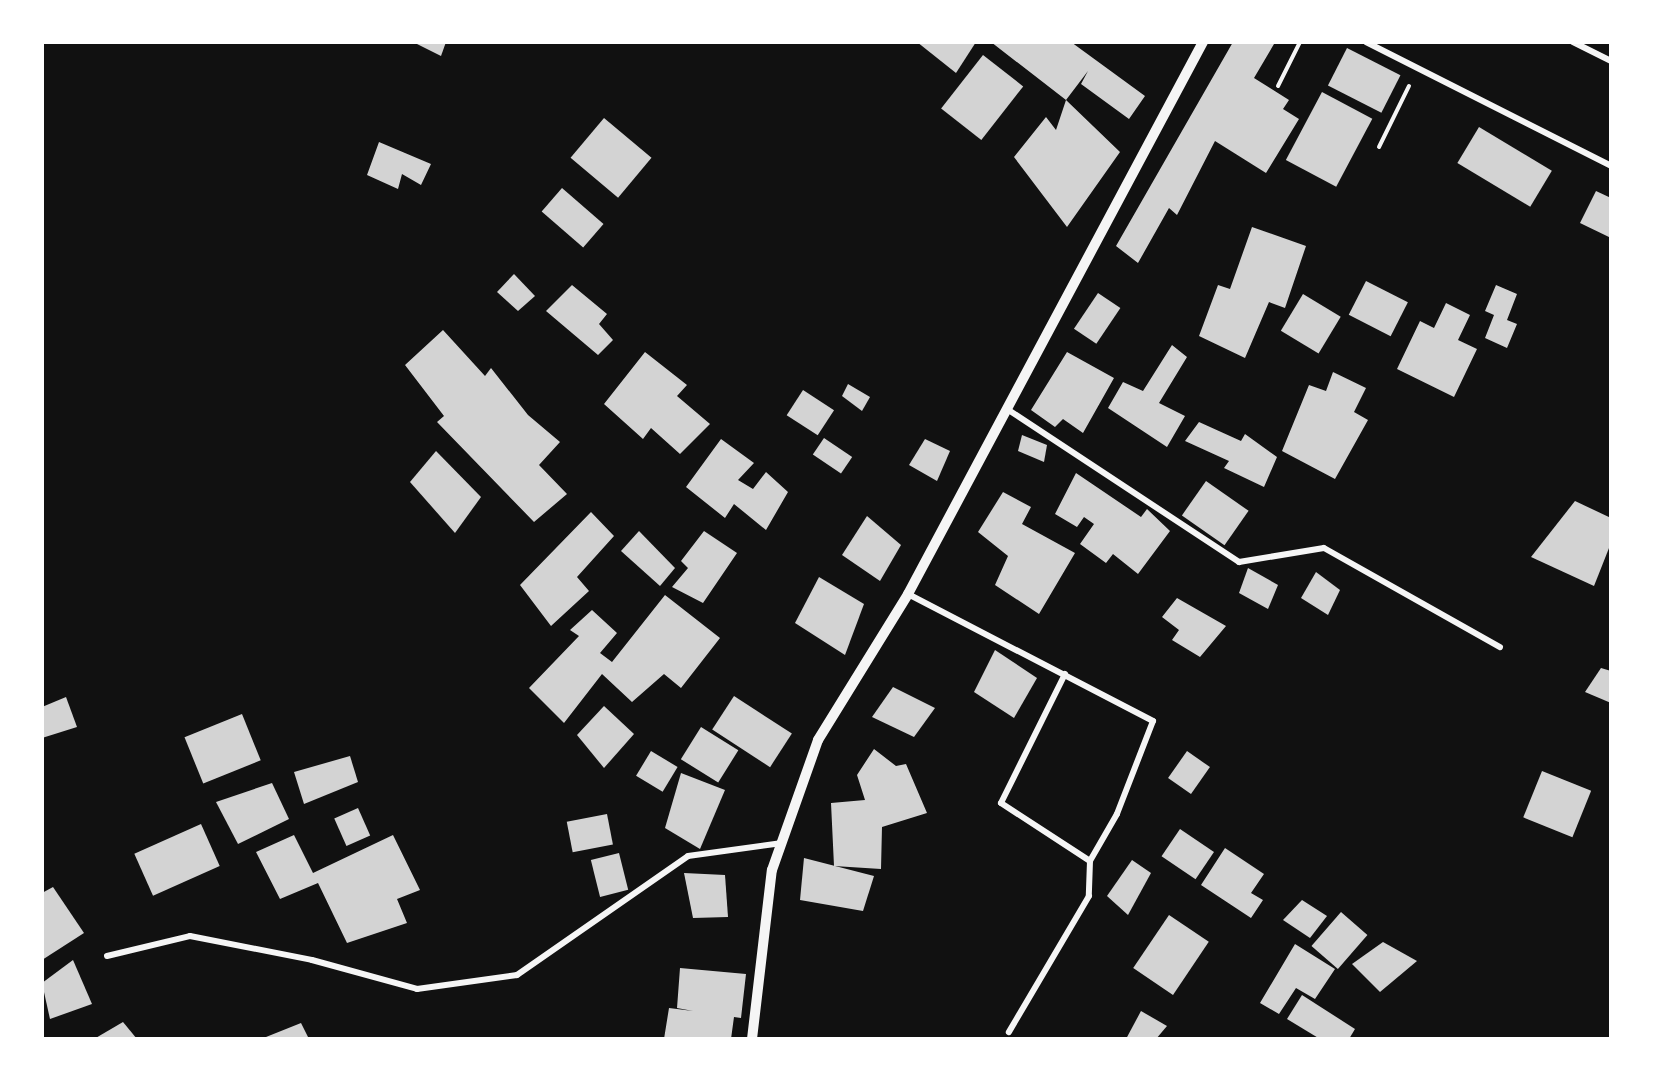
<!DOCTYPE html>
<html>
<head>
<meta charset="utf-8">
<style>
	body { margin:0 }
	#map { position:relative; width:1653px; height:1081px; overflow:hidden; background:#111; font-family:Arial,sans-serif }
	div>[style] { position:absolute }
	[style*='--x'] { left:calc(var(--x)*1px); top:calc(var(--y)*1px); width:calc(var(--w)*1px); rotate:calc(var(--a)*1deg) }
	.building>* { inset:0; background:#d3d3d3; transform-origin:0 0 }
	.path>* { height:4px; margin:-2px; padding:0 2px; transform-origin:2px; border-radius:2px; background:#f5f5f5 }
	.minor>* { height:6px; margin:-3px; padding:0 3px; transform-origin:3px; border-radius:3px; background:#f5f5f5 }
	.tertiary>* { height:10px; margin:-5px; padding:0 5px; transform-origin:5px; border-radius:5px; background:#f5f5f5 }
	span { translate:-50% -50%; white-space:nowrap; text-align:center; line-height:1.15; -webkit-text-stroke:6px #fff; paint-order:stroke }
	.frame { position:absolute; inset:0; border:44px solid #fff; pointer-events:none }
</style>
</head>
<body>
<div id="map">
	<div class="building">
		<i style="clip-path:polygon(413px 42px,446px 42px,441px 56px)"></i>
		<i style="clip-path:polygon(917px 42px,976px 42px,956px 73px)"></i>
		<i style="clip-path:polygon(991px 42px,1071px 42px,1145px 96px,1129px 119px,1081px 84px,1088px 71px,1066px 100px)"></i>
		<i style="clip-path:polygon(1233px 42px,1274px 44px,1254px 78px,1289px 100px,1283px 109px,1299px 119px,1266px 173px,1215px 141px,1177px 215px,1169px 208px,1138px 263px,1116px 246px)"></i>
		<i style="left:1347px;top:48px;width:60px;height:42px;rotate:27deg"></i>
		<i style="left:983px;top:55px;width:51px;height:68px;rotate:38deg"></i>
		<i style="left:1322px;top:92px;width:57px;height:77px;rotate:28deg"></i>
		<i style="clip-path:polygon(1066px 100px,1120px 152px,1067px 227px,1014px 157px,1046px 117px,1056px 130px)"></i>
		<i style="left:604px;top:118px;width:62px;height:52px;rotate:40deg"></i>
		<i style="left:1479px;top:127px;width:85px;height:42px;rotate:31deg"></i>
		<i style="clip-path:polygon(379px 142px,431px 164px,421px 185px,402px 174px,398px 189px,367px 175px)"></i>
		<i style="left:562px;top:188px;width:55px;height:31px;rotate:41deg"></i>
		<i style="clip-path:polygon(1596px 191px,1611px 198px,1611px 238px,1580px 223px)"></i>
		<i style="clip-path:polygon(1252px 227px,1306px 246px,1285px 308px,1269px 302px,1245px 358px,1199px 336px,1218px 285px,1230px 289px)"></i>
		<i style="clip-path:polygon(514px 274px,535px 296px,518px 311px,497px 292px)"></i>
		<i style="left:1366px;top:281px;width:47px;height:38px;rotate:27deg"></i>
		<i style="clip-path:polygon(572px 285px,607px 314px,599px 324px,613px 340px,598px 355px,546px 311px)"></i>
		<i style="clip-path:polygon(1496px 285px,1517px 294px,1507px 320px,1517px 324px,1507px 348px,1485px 338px,1494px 315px,1485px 311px)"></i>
		<i style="left:1098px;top:293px;width:27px;height:43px;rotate:34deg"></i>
		<i style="left:1303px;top:294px;width:44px;height:43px;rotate:31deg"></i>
		<i style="clip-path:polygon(1446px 303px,1470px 315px,1458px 340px,1477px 349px,1454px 397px,1397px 369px,1420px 321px,1434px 328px)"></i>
		<i style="clip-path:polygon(443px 330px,485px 376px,491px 368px,528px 415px,560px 442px,539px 465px,567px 494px,534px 522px,437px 422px,444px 416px,405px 365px)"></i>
		<i style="clip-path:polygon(1172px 345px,1187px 357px,1159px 403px,1185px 416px,1167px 447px,1108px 408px,1123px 382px,1143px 391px)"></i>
		<i style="clip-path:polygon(645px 352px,687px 385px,677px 396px,710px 424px,680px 454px,651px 428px,643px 439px,604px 404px)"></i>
		<i style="clip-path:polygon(1067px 352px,1114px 378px,1083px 433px,1063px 419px,1055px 427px,1031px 410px)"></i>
		<i style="clip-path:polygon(1333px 372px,1366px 388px,1354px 412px,1368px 420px,1335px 479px,1282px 451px,1309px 385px,1326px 391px)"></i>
		<i style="clip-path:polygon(848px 384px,870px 397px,862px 411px,842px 396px)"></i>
		<i style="left:803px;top:390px;width:37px;height:30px;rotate:33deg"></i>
		<i style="clip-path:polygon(1199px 422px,1241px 441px,1245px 434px,1277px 457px,1264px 487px,1224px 468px,1229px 461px,1185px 441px)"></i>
		<i style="clip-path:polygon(1022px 435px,1047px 445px,1044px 462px,1018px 451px)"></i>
		<i style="left:824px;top:438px;width:34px;height:20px;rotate:34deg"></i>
		<i style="clip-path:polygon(721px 439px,754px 463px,738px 480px,753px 489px,766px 472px,788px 492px,766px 530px,734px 504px,725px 518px,686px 487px)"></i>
		<i style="clip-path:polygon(925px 439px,950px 451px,937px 481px,909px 465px)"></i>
		<i style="clip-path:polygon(436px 451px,481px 497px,455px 533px,410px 482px)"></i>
		<i style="clip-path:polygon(1076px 473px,1141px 517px,1147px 509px,1170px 531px,1138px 574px,1113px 554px,1106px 563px,1080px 544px,1094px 524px,1084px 517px,1077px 527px,1055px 514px)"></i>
		<i style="left:1206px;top:481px;width:52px;height:42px;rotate:35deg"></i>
		<i style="clip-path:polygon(1003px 492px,1031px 507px,1022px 524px,1075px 553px,1039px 614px,995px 585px,1008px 556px,978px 532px)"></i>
		<i style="clip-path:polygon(1575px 501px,1611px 518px,1611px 543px,1594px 586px,1531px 557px)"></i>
		<i style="clip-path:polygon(591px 512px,614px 536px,577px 577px,589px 591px,551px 626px,520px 585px)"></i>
		<i style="clip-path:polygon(867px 516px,901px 545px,880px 581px,842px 555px)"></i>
		<i style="clip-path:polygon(639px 531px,675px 568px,660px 586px,621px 551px)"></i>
		<i style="clip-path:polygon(704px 531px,737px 553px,703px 603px,672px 587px,688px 568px,681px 561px)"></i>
		<i style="clip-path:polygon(1248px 568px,1278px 585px,1268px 609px,1239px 593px)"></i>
		<i style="clip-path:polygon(1316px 572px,1340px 590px,1328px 615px,1301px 598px)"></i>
		<i style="clip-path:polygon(819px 577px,864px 604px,845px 655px,795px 623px)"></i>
		<i style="clip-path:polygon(665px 595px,720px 638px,681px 688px,664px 674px,632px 702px,602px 674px,564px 723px,529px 688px,579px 636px,570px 630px,592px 610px,617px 633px,600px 653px,612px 662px)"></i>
		<i style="clip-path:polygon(1177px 598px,1226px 626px,1200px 657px,1172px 640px,1179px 630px,1162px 617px)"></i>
		<i style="clip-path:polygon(995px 650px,1037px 678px,1014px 718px,974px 692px)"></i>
		<i style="clip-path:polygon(1601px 668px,1611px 671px,1611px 703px,1585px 692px)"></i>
		<i style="clip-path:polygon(893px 687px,935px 708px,914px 737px,872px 717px)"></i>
		<i style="left:734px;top:696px;width:69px;height:40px;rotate:33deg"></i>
		<i style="clip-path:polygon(66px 697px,77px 727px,42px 738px,42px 707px)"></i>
		<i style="clip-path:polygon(604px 706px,634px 734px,604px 768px,577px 735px)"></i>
		<i style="left:242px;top:714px;width:50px;height:62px;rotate:68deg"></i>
		<i style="left:701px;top:727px;width:44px;height:38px;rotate:32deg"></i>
		<i style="clip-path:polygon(874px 749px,896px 766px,906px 764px,927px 813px,882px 827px,881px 869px,834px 866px,831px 803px,865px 800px,857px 775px)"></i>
		<i style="left:651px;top:751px;width:31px;height:29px;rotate:31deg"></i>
		<i style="left:1187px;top:751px;width:28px;height:33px;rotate:35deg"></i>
		<i style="clip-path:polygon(350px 756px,358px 782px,304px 804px,294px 772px)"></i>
		<i style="left:1542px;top:771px;width:53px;height:50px;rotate:22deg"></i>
		<i style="clip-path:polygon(681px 773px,725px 790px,700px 849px,665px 828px)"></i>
		<i style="clip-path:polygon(272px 783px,289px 819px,238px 844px,216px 802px)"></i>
		<i style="left:358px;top:808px;width:30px;height:26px;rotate:66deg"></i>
		<i style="left:607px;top:814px;width:31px;height:41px;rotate:79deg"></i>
		<i style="left:201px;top:824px;width:46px;height:73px;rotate:66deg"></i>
		<i style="left:1180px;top:829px;width:41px;height:33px;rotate:34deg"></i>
		<i style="clip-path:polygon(294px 835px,313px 873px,393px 835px,420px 890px,397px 899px,407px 923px,347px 943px,318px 883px,280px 899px,256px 852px)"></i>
		<i style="clip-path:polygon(1225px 848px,1264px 874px,1251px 893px,1263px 900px,1251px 918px,1201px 885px)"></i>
		<i style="left:619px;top:853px;width:38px;height:29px;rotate:76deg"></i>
		<i style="clip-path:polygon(804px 858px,874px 876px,863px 911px,800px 900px)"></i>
		<i style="clip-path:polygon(1132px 860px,1151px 873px,1128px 915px,1107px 896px)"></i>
		<i style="clip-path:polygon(684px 873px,725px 875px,728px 917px,693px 918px)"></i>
		<i style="clip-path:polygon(53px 887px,84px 933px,42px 960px,42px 893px)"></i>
		<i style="clip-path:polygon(1302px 900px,1327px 916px,1310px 938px,1283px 920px)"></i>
		<i style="left:1341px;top:912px;width:35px;height:45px;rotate:41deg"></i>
		<i style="left:1169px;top:915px;width:48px;height:64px;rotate:34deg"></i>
		<i style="clip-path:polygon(1383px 942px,1417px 961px,1380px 992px,1352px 964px)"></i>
		<i style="clip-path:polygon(1295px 944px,1335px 969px,1315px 999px,1296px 988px,1279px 1014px,1260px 1003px)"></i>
		<i style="clip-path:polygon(73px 960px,92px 1004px,50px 1019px,42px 983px)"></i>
		<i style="clip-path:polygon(680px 968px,746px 974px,741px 1018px,734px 1017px,731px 1039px,664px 1039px,669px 1008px,693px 1011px,677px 1008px)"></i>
		<i style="clip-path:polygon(1302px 995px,1355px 1029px,1349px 1039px,1320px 1039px,1287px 1019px)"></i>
		<i style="clip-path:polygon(1141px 1011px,1167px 1026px,1156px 1039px,1126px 1039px)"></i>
		<i style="clip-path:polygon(123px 1022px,137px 1039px,94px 1039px)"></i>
		<i style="clip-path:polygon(301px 1023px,309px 1039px,261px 1039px)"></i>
	</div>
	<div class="path">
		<i style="--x:1278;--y:86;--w:49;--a:-63.4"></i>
		<i style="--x:1379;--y:147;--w:68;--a:-63.8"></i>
	</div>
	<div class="minor">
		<i style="--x:1366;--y:42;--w:275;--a:26.8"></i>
		<i style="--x:1573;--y:42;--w:42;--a:26.6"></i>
		<i style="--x:1007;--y:409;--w:278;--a:33.4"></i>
		<i style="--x:1239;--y:562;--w:86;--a:-9.4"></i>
		<i style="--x:1324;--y:548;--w:202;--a:29.4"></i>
		<i style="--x:908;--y:594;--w:276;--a:27.4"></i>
		<i style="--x:1153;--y:721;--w:100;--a:111.2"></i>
		<i style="--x:1117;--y:814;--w:54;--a:119.9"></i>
		<i style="--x:1090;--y:861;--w:35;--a:92"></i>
		<i style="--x:1089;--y:896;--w:158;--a:120.5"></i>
		<i style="--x:1065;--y:674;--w:144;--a:116.4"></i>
		<i style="--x:1001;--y:803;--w:106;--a:33.1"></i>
		<i style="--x:107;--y:956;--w:85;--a:-13.5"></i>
		<i style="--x:190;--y:936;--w:124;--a:11.1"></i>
		<i style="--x:312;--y:960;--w:109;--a:15.4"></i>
		<i style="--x:417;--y:989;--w:101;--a:-8"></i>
		<i style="--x:517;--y:975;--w:208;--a:-34.8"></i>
		<i style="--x:688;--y:856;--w:95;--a:-7.9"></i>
	</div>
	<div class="tertiary">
		<i style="--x:752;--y:1039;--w:170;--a:-83.3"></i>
		<i style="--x:772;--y:870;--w:138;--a:-70.5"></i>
		<i style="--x:818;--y:740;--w:172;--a:-58.3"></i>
		<i style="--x:908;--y:594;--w:626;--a:-61.88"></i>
	</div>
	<div class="frame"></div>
</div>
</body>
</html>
